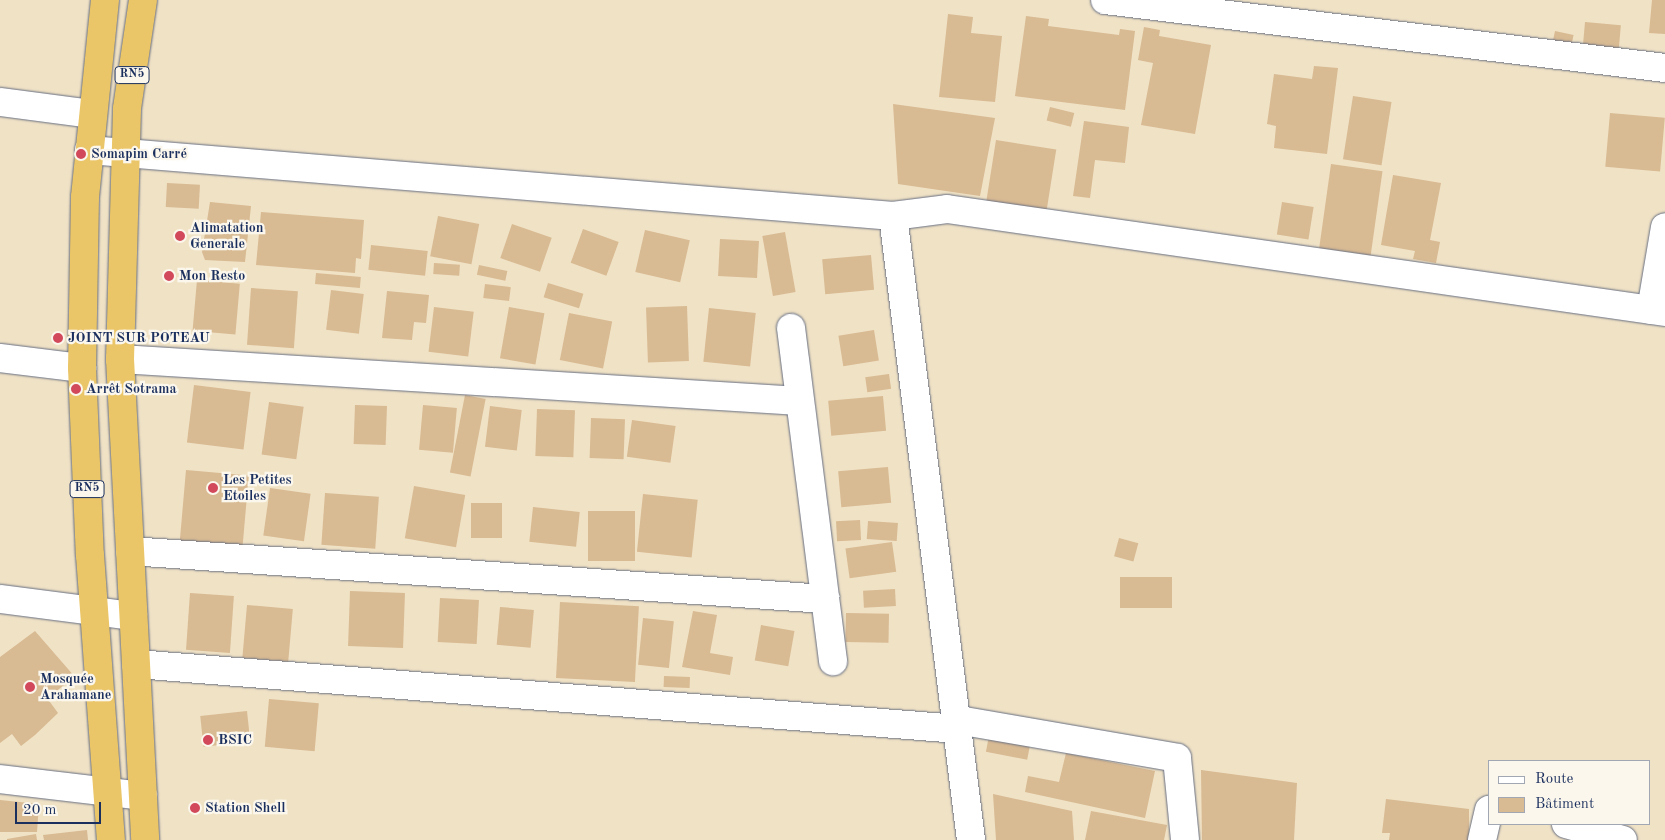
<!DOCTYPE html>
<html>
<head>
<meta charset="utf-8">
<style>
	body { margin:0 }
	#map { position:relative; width:1665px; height:840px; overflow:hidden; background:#f0e2c5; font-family:"Old Standard TT",serif }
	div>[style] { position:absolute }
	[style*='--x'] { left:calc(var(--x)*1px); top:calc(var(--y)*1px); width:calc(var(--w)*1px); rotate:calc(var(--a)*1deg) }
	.building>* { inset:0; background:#d8ba93; transform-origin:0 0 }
	.roads { filter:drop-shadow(0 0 1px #666e82) drop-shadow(0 0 1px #666e82) }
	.minor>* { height:28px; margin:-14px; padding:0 14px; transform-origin:14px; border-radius:14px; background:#fff }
	.highway>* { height:28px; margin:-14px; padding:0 14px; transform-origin:14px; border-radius:14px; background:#ebc669 }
	.dots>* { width:14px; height:14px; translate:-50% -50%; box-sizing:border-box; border:2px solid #fbf7ec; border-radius:50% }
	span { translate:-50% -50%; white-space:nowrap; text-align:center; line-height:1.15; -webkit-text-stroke:4.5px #fbf7ec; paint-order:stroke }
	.shield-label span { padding:1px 4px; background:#fbf7ec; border:1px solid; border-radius:4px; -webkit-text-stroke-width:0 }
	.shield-label { font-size:12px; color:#1b2f5e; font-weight:700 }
	.poi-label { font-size:14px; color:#1b2f5e; font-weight:700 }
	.left { translate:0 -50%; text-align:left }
	.legend { position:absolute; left:1488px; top:760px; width:162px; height:65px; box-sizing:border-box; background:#fbf7ec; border:1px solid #a1a7b3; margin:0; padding:6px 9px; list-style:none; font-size:15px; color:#1b2f5e }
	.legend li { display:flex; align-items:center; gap:10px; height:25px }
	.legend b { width:25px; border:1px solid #a1a7b3 }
	.scale { position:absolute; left:15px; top:802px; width:86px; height:22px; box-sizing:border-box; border:2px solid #1b2f5e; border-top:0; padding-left:6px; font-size:15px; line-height:18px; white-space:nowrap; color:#1b2f5e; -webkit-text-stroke:4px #fbf7ec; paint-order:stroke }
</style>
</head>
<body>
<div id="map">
	<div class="building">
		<i style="clip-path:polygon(1652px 0,1665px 0,1665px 34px,1649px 33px)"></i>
		<i style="clip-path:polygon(948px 14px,973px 17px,971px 33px,1002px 36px,995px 102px,939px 97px)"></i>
		<i style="clip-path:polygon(1026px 16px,1049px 19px,1048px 26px,1119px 35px,1120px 29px,1135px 31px,1125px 110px,1015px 96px)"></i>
		<i style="left:1585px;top:22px;width:36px;height:32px;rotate:5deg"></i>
		<i style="clip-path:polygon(1144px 27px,1160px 30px,1159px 36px,1211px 45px,1195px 134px,1141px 125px,1153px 63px,1138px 60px)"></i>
		<i style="left:1555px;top:31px;width:19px;height:15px;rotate:12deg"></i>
		<i style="clip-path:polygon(1314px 66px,1338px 68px,1327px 154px,1274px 148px,1276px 126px,1267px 124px,1274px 74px,1312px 79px)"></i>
		<i style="left:1353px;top:96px;width:39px;height:64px;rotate:9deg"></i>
		<i style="clip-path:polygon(893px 104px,995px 118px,980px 196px,898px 184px)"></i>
		<i style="left:1050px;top:107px;width:25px;height:14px;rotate:14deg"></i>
		<i style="left:1610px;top:113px;width:55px;height:54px;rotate:5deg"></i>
		<i style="clip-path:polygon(1084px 121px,1129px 127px,1125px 163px,1095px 160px,1090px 198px,1073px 196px)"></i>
		<i style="left:996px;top:140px;width:61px;height:71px;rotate:9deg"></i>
		<i style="left:1331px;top:164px;width:52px;height:85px;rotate:8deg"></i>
		<i style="clip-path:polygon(1393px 175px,1441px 183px,1430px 240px,1440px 242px,1436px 263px,1413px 259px,1415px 251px,1381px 245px)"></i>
		<i style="left:167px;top:183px;width:33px;height:24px;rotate:3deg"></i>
		<i style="clip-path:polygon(210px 202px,251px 206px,245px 262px,205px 260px,202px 252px)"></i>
		<i style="left:1282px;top:202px;width:32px;height:33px;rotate:9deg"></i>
		<i style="clip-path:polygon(261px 212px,364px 220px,361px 259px,356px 258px,355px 273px,256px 265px)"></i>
		<i style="left:438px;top:216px;width:42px;height:41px;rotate:11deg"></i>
		<i style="left:512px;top:224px;width:42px;height:36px;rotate:19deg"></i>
		<i style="left:583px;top:229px;width:38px;height:36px;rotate:20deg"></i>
		<i style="left:645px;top:230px;width:46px;height:43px;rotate:13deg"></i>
		<i style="left:785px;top:232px;width:61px;height:23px;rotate:80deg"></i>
		<i style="left:720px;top:239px;width:39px;height:37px;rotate:3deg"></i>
		<i style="left:371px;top:245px;width:57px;height:25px;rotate:6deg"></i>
		<i style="left:871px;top:255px;width:35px;height:49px;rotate:85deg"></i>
		<i style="left:434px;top:263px;width:26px;height:11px;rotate:4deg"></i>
		<i style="left:479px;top:265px;width:29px;height:10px;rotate:12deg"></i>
		<i style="left:316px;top:273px;width:45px;height:11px;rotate:5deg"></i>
		<i style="left:197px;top:280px;width:43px;height:51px;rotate:5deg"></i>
		<i style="left:548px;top:283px;width:37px;height:15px;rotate:17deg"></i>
		<i style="left:485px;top:284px;width:26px;height:14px;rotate:7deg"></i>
		<i style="left:251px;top:288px;width:47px;height:57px;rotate:4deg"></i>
		<i style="left:331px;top:290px;width:33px;height:40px;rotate:7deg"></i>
		<i style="clip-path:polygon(387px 291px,429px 295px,426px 323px,414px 322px,412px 340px,382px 338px)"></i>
		<i style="left:687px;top:306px;width:55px;height:41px;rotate:88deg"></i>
		<i style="left:434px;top:307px;width:40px;height:45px;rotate:7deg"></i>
		<i style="left:509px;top:307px;width:36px;height:52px;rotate:10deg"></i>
		<i style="left:709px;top:308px;width:47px;height:54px;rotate:6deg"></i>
		<i style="left:569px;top:313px;width:44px;height:48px;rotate:11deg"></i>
		<i style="left:874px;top:330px;width:31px;height:36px;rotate:81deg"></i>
		<i style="left:889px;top:374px;width:15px;height:24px;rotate:82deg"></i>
		<i style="left:194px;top:385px;width:57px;height:58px;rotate:7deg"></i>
		<i style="left:465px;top:395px;width:21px;height:79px;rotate:11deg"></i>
		<i style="left:883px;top:396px;width:35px;height:55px;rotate:85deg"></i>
		<i style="left:269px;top:402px;width:35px;height:53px;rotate:8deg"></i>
		<i style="left:355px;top:405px;width:32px;height:39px;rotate:2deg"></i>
		<i style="left:423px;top:405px;width:34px;height:45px;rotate:5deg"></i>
		<i style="left:490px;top:406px;width:32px;height:41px;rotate:7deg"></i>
		<i style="left:537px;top:409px;width:38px;height:47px;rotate:2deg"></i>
		<i style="left:591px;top:418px;width:34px;height:40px;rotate:2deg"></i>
		<i style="left:632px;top:420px;width:44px;height:37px;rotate:8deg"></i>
		<i style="left:888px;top:467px;width:36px;height:50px;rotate:85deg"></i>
		<i style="left:186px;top:470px;width:63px;height:75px;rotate:5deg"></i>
		<i style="left:414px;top:486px;width:52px;height:53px;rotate:10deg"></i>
		<i style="left:270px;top:488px;width:41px;height:48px;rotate:8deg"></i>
		<i style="left:325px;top:493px;width:54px;height:52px;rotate:4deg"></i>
		<i style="left:643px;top:494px;width:55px;height:58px;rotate:6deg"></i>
		<i style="left:471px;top:503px;width:31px;height:35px"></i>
		<i style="left:533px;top:507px;width:47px;height:35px;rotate:6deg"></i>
		<i style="left:635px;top:511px;width:50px;height:47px;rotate:90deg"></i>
		<i style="left:860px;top:520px;width:20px;height:24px;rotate:87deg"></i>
		<i style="left:868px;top:521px;width:30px;height:18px;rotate:4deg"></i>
		<i style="left:1119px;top:538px;width:20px;height:19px;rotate:15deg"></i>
		<i style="left:892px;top:542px;width:30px;height:47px;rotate:82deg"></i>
		<i style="left:1120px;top:577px;width:52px;height:31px"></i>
		<i style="left:895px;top:589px;width:17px;height:32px;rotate:87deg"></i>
		<i style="left:350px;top:591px;width:55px;height:55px;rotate:2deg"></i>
		<i style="left:190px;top:593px;width:44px;height:57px;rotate:4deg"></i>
		<i style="left:440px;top:598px;width:39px;height:44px;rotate:3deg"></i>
		<i style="left:560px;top:602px;width:79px;height:76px;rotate:3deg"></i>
		<i style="left:247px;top:605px;width:46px;height:53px;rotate:5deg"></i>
		<i style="left:500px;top:607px;width:34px;height:38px;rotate:5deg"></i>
		<i style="clip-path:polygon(693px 611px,717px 615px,710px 653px,733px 657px,730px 675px,682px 667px)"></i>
		<i style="left:846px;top:613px;width:43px;height:29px;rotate:1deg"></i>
		<i style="left:643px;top:618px;width:31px;height:47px;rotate:6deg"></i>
		<i style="left:761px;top:625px;width:34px;height:36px;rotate:10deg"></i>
		<i style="clip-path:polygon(35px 631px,75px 677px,47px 698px,58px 713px,35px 735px,21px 746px,12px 734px,0 743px,0 657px)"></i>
		<i style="left:664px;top:676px;width:26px;height:11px;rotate:2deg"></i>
		<i style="left:269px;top:699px;width:50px;height:48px;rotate:5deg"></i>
		<i style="left:247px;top:711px;width:31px;height:47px;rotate:84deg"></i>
		<i style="left:989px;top:736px;width:42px;height:16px;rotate:11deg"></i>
		<i style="clip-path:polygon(1066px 753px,1155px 771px,1145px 818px,1025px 792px,1028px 776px,1059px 782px)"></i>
		<i style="clip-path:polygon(1201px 770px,1297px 783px,1294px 840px,1202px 840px)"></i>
		<i style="clip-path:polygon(993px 794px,1072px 811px,1074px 840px,996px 840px)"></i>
		<i style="clip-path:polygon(1386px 799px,1469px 809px,1469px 840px,1389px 840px,1390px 833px,1382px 833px)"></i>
		<i style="clip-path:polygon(0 800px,39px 804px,37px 832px,0 832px)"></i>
		<i style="clip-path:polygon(1091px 811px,1167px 825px,1164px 840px,1085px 840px)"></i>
		<i style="clip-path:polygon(87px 830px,88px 840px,44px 840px,43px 835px)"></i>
		<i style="clip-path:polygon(36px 834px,37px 840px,7px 840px,7px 839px)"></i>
	</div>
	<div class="roads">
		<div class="minor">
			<i style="--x:1105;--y:0;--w:564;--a:6.92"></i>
			<i style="--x:0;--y:102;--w:93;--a:7.4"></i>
			<i style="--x:89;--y:150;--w:807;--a:4.69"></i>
			<i style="--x:893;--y:216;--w:54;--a:-7.4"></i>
			<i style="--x:947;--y:209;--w:725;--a:8.16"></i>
			<i style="--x:893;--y:216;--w:629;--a:82.87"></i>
			<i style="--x:1651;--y:310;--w:84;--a:-80.4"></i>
			<i style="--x:791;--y:328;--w:336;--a:82.8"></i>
			<i style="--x:0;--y:358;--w:83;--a:7"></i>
			<i style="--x:120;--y:359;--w:681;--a:3.53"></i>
			<i style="--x:130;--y:551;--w:697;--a:3.95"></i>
			<i style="--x:0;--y:599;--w:134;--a:7.3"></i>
			<i style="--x:136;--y:664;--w:826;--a:4.52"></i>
			<i style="--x:958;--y:720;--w:222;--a:9.8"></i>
			<i style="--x:1177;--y:758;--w:82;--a:84.4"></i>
			<i style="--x:0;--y:779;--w:144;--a:6.8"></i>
			<i style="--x:1566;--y:824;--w:59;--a:15.7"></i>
			<i style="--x:1482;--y:840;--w:31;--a:-77"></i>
		</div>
		<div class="highway">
			<i style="--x:105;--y:0;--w:198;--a:95.8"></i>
			<i style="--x:85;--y:197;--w:171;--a:91"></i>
			<i style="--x:82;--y:368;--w:187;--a:87.6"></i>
			<i style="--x:90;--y:555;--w:286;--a:85.8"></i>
			<i style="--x:143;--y:0;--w:110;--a:98.4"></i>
			<i style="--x:127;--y:109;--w:250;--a:91.6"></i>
			<i style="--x:120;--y:359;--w:482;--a:87"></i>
		</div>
	</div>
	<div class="dots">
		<i style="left:81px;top:154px;background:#d1495b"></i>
		<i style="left:180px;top:236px;background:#d1495b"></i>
		<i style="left:169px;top:276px;background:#d1495b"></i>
		<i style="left:58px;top:338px;background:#d1495b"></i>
		<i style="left:76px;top:389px;background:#d1495b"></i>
		<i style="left:213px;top:488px;background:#d1495b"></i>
		<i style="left:30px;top:687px;background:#d1495b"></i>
		<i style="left:208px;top:740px;background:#d1495b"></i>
		<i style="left:195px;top:808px;background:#d1495b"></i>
	</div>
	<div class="shield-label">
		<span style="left:132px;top:75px">RN5</span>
		<span style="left:87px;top:489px">RN5</span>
	</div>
	<div class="poi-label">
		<span class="left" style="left:91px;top:154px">Somapim Carré</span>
		<span class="left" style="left:190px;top:236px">Alimatation<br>Generale</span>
		<span class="left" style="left:179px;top:276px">Mon Resto</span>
		<span class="left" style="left:68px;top:338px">JOINT SUR POTEAU</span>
		<span class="left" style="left:86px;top:389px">Arrêt Sotrama</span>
		<span class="left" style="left:223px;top:488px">Les Petites<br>Etoiles</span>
		<span class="left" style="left:40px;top:687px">Mosquée<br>Arahamane</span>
		<span class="left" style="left:218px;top:740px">BSIC</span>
		<span class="left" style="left:205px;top:808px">Station Shell</span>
	</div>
	<ul class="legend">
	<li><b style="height:6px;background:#fff"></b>Route</li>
	<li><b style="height:14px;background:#d8ba93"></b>Bâtiment</li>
	</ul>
	<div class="scale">20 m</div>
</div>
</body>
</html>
